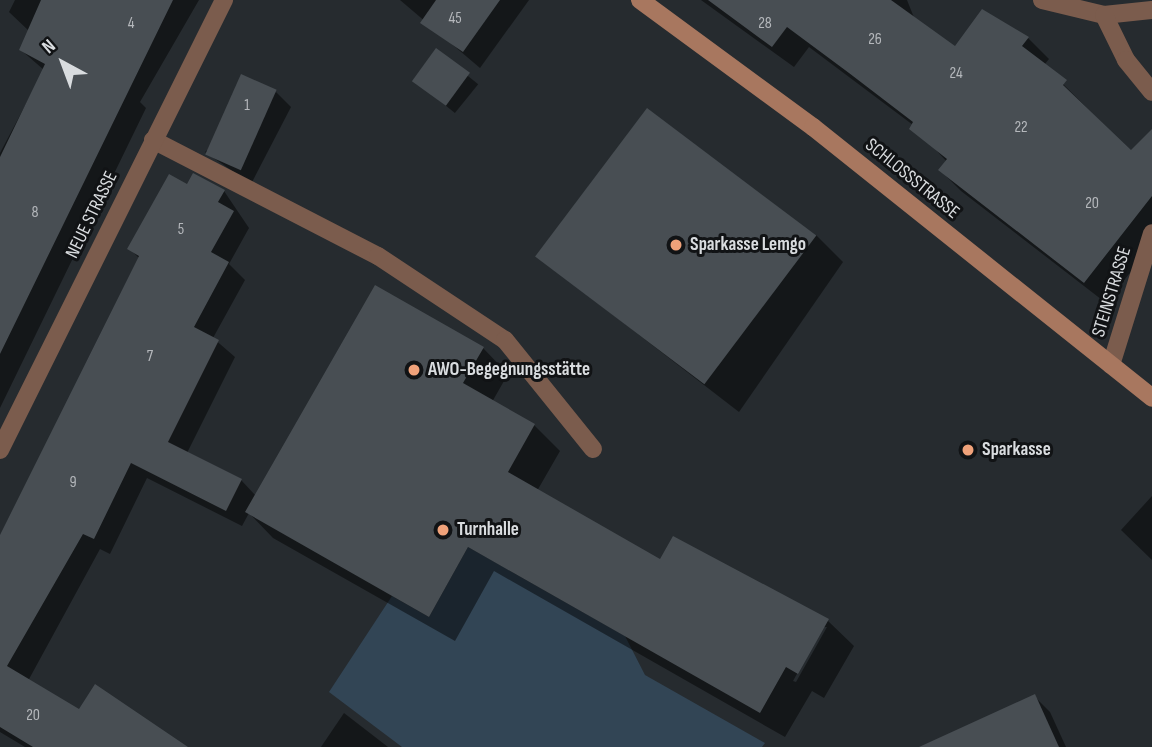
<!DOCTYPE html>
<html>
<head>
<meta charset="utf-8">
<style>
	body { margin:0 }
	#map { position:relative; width:1152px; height:747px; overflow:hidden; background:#262b2f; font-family:"Sofia Sans Condensed",sans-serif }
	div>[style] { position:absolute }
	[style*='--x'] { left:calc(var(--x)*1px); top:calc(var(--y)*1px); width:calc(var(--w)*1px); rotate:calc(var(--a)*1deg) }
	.green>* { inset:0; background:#324555 }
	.shadow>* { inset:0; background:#0007; transform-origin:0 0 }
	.building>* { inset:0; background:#484e53; transform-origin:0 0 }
	.lane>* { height:18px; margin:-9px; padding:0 9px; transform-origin:9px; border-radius:9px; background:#7b5c4d }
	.street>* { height:18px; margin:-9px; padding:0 9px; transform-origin:9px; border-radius:9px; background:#7b5c4d }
	.secondary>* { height:18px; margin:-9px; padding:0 9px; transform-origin:9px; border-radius:9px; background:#a8775f }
	.dots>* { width:19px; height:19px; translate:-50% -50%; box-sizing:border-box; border:4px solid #111315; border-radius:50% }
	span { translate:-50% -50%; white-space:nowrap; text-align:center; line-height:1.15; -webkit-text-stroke:6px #111315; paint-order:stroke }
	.number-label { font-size:16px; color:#b5b8bc }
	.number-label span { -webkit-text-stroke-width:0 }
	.street-label { font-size:19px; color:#d9dcdf }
	.poi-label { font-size:19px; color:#d9dcdf; font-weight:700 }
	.left { translate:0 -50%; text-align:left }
	.north { position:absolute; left:28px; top:28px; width:70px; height:70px; -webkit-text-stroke:5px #111315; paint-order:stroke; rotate:319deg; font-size:19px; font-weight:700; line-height:28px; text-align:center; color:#d9dcdf }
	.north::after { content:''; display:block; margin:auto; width:24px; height:32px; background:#d9dcdf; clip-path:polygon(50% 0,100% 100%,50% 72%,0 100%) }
</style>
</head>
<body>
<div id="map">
	<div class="green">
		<i style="clip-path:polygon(468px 547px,625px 636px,645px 675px,765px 743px,762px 747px,402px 747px,329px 692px,392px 596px,429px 617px)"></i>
	</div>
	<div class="shadow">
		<i style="clip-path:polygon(15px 0,199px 0,140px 102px,146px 108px,0 408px,0 153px,44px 70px,21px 50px,29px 31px,9px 12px)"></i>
		<i style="clip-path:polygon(400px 0,529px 0,480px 68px)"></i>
		<i style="clip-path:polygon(701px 0,907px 0,915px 20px,956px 49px,1028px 38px,1049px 59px,1044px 65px,1131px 152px,1152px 131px,1152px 245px,1106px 303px,961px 191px,940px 170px,947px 162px,913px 125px,809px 47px,794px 67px)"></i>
		<i style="left:437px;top:51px;width:53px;height:37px;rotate:39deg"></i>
		<i style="clip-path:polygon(276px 92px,291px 107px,251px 184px,205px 152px)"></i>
		<i style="clip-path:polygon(evenodd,188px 187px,224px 191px,249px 228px,229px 264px,245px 280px,213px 338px,235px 357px,187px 453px,241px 480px,256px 496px,483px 348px,508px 374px,492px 402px,534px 425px,560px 451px,537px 491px,661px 561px,674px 539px,828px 621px,854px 646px,824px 698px,812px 691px,785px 737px,494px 571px,455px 641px,273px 538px,249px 513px,242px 526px,147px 478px,110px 554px,100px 549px,28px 681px,80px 711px,168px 747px,25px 747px,0 732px,0 541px,140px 259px,129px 248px,188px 187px,823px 627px,827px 627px,796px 682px,793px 681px,823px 627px)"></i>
		<i style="clip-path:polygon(816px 235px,843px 262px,739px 412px,538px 257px)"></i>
		<i style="clip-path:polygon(1152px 496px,1152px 560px,1121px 530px)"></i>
		<i style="clip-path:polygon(1034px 696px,1050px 712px,1066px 747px,966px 747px)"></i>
		<i style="clip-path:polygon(344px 713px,388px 747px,321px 747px)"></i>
	</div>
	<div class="building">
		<i style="clip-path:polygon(41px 0,173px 0,0 354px,0 157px,45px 64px,19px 50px)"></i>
		<i style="clip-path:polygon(436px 0,500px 0,463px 52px,420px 23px)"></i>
		<i style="clip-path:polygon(708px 0,891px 0,955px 46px,982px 9px,1029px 37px,1022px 46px,1067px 80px,1063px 85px,1131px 150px,1152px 129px,1152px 196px,1084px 283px,938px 170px,947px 159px,909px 129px,913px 122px,849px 73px,787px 27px,772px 47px)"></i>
		<i style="left:436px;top:48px;width:42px;height:41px;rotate:36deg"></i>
		<i style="left:241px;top:74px;width:39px;height:88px;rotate:24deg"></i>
		<i style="left:647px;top:108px;width:212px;height:186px;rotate:37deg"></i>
		<i style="clip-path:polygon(193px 173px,225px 190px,218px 202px,234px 211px,211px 252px,229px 262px,194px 327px,219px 340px,168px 442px,242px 479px,226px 511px,131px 463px,94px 539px,83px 534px,7px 666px,79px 709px,95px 684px,188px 747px,33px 747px,0 727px,0 535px,139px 256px,127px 249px,169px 174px,187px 184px)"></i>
		<i style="clip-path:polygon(375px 285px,484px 347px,463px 383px,535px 424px,508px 472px,660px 559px,673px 536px,829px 619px,798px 674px,786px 667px,760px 713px,468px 547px,429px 617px,245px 512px)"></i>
		<i style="clip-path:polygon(1035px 694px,1059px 747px,919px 747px)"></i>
	</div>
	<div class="lane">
		<i style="--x:153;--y:140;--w:253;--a:27.3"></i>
		<i style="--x:378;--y:256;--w:152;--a:33.5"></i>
		<i style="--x:505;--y:340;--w:140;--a:51.1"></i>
	</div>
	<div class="street">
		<i style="--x:1042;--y:0;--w:64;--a:13.6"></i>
		<i style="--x:1104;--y:15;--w:48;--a:-5.9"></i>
		<i style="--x:1104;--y:15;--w:50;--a:63.9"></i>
		<i style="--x:1126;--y:60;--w:41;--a:50.9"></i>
		<i style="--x:1111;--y:365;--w:138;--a:-72.7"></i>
		<i style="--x:0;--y:450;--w:503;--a:-63.54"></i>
	</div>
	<div class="secondary">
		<i style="--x:640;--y:0;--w:215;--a:36.3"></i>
		<i style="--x:813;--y:127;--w:434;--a:38.6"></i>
	</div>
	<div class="dots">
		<i style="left:676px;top:245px;background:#f0a27a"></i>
		<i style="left:414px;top:370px;background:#f0a27a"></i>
		<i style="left:968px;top:450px;background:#f0a27a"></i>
		<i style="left:443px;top:530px;background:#f0a27a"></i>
	</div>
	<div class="number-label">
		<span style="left:455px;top:19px">45</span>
		<span style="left:131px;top:24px">4</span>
		<span style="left:765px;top:24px">28</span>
		<span style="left:875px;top:40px">26</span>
		<span style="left:956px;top:74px">24</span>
		<span style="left:247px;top:106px">1</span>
		<span style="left:1021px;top:128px">22</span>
		<span style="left:1092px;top:204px">20</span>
		<span style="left:35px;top:213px">8</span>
		<span style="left:181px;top:230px">5</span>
		<span style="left:150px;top:357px">7</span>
		<span style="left:73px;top:483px">9</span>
		<span style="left:33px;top:716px">20</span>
	</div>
	<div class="street-label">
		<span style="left:912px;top:179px;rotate:39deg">SCHLOSSSTRASSE</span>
		<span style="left:92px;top:215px;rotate:-64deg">NEUE STRASSE</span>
		<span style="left:1112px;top:292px;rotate:-73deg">STEINSTRASSE</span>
	</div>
	<div class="poi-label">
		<span class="left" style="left:690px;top:245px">Sparkasse Lemgo</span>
		<span class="left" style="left:428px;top:370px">AWO-Begegnungsstätte</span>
		<span class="left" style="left:982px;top:450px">Sparkasse</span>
		<span class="left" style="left:457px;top:530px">Turnhalle</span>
	</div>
	<div class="north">N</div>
</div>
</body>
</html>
